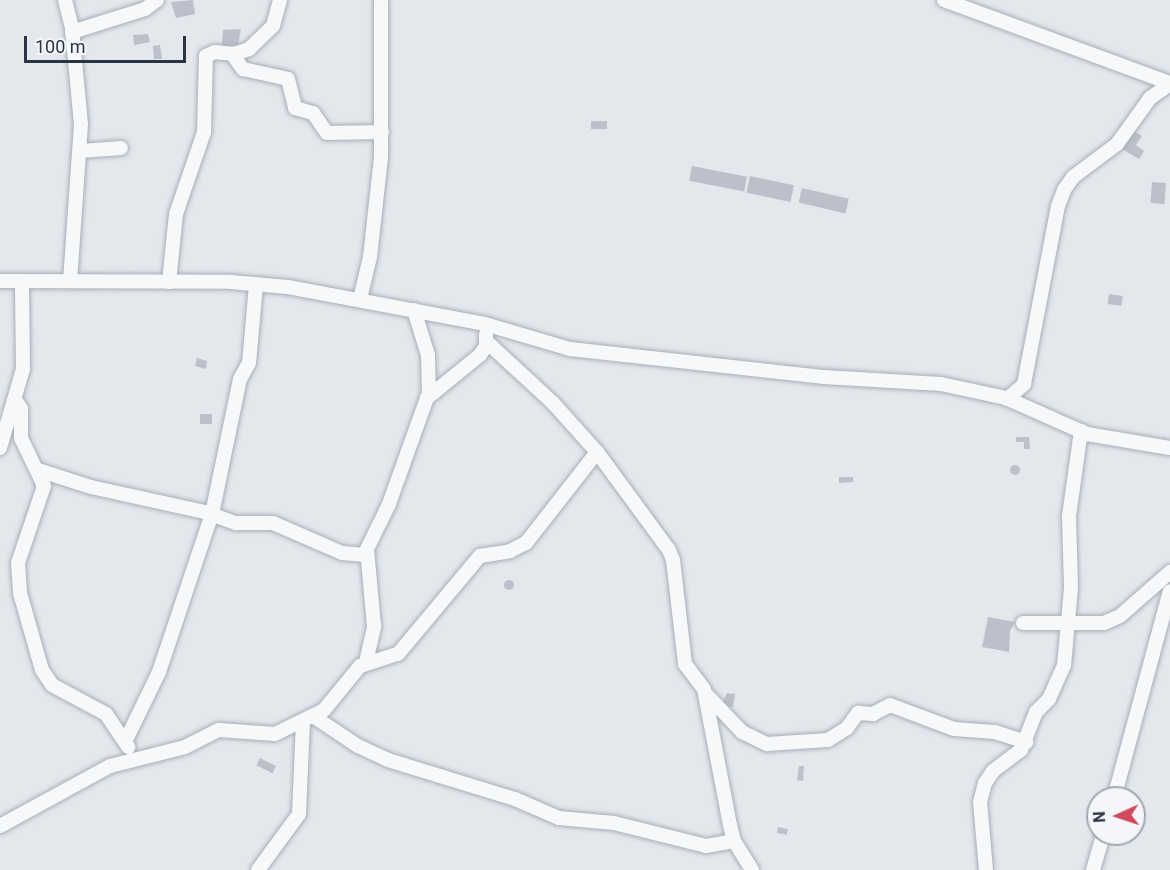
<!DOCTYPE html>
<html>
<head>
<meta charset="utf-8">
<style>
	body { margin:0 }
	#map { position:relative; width:1170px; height:870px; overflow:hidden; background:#e4e7ec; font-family:Roboto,sans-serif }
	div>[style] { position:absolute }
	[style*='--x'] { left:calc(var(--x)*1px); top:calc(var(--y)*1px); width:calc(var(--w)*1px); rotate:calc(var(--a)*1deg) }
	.building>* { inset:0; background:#bbc0ca; transform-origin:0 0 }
	.round { border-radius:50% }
	.roads { filter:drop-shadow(0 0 2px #a9aeb7) drop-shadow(0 0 2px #a9aeb7) }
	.minor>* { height:14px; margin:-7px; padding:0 7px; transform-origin:7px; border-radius:7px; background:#f7f8fa }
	span { translate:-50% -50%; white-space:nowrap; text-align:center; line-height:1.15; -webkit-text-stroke:5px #f4f6f9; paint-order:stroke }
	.north { position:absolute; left:1086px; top:786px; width:60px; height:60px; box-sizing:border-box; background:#f4f6f9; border:2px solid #a4a8b1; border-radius:50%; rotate:267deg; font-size:16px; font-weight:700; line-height:24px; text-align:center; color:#2b3445 }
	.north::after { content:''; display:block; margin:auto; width:21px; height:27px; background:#d1495b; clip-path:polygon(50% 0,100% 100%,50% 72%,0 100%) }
	.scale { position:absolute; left:24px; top:36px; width:162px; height:27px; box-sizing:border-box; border:3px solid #2b3445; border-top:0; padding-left:8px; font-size:18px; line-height:21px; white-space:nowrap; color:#2b3445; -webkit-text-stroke:4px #f4f6f9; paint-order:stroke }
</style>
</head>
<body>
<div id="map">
	<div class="building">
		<i style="clip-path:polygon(193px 0,195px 14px,176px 18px,171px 2px)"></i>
		<i style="clip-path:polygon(241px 29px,238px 45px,222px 46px,223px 30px)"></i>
		<i style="clip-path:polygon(148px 34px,150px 42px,134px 45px,133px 35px)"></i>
		<i style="clip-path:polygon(160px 45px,162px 59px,154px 59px,153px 46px)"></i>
		<i style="left:591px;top:121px;width:16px;height:8px"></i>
		<i style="clip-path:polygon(1133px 131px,1142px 136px,1136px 145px,1144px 151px,1139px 159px,1122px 149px)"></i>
		<i style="left:692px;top:166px;width:56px;height:15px;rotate:11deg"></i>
		<i style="left:750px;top:176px;width:45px;height:17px;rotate:12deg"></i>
		<i style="left:1152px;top:182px;width:14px;height:21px;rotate:4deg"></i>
		<i style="left:802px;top:188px;width:48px;height:15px;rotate:13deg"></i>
		<i style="left:1109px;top:294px;width:14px;height:10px;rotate:8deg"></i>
		<i style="clip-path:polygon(197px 358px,207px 361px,206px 369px,195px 366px)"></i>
		<i style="left:200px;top:414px;width:12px;height:10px"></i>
		<i style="clip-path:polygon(1016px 437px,1029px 437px,1030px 449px,1024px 449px,1024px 442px,1016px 442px)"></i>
		<i class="round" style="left:1010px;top:465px;width:10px;height:10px"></i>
		<i style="clip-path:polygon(839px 477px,853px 477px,853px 482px,839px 483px)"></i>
		<i class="round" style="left:504px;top:580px;width:10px;height:10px"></i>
		<i style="clip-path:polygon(988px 617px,1015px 622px,1010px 631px,1009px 652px,982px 647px)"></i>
		<i style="clip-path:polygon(727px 693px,735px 694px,733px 707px,721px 705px)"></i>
		<i style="left:260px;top:758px;width:18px;height:8px;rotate:27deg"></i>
		<i style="clip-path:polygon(799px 766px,804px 766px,803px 781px,797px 780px)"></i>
		<i style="left:778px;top:827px;width:10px;height:6px;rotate:11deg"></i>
	</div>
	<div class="roads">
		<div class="minor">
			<i style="--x:65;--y:0;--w:30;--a:76"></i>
			<i style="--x:72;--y:29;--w:95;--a:84.6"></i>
			<i style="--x:81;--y:124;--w:156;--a:94"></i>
			<i style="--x:944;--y:0;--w:241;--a:20.2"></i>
			<i style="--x:72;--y:32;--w:77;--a:-17.5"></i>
			<i style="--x:145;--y:9;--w:15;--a:-37"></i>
			<i style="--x:232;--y:54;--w:19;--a:54"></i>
			<i style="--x:243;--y:69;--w:46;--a:12.5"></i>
			<i style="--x:288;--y:79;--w:30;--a:76"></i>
			<i style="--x:295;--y:108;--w:19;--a:16"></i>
			<i style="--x:313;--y:113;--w:24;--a:55"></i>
			<i style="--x:327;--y:133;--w:55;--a:-1"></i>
			<i style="--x:81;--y:151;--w:40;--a:-4.3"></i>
			<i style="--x:0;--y:281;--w:231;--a:0.2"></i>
			<i style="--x:231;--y:282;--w:57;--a:5"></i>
			<i style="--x:288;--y:287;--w:200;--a:10.6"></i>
			<i style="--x:485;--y:324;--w:89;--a:16.4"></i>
			<i style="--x:570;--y:349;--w:256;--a:6.3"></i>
			<i style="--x:824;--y:377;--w:117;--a:3.4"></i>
			<i style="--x:941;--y:384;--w:66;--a:12.2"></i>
			<i style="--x:1006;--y:398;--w:89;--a:24"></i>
			<i style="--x:1087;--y:434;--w:84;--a:9.6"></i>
			<i style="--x:169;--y:282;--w:68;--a:-84.1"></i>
			<i style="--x:176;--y:214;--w:87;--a:-71.1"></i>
			<i style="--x:204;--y:132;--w:76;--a:-88.5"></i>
			<i style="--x:206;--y:56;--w:10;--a:-24"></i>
			<i style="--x:215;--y:52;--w:19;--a:6"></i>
			<i style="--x:234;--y:54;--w:16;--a:-18"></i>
			<i style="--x:249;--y:49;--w:33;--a:-44"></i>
			<i style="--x:273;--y:26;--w:27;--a:-75"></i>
			<i style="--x:360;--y:299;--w:43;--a:-76.6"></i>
			<i style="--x:370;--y:257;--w:100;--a:-83.7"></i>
			<i style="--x:381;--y:158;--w:158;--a:-90"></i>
			<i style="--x:414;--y:310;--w:47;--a:72.7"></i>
			<i style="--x:428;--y:355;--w:40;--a:88.6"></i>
			<i style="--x:487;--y:342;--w:90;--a:42.7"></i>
			<i style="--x:553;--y:403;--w:66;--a:48.1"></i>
			<i style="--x:597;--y:452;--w:122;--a:53.7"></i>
			<i style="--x:669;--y:550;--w:11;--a:68"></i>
			<i style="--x:673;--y:560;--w:105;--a:83.4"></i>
			<i style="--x:685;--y:664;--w:31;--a:53"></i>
			<i style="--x:704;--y:689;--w:138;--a:79.2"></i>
			<i style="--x:730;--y:825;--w:16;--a:76"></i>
			<i style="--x:734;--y:841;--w:34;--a:58"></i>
			<i style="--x:15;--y:399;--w:12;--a:59"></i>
			<i style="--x:21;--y:409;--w:29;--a:90"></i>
			<i style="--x:21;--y:438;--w:53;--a:64.4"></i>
			<i style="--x:44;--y:486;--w:81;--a:108.7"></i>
			<i style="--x:18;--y:563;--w:30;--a:86"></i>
			<i style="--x:20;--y:593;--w:80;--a:74.1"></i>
			<i style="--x:42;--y:670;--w:18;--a:56"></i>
			<i style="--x:52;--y:685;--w:61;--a:28.2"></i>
			<i style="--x:106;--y:714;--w:40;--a:56"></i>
			<i style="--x:1007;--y:399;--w:23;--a:-41"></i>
			<i style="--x:1024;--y:384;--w:181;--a:-79.2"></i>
			<i style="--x:1058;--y:206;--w:17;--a:-69"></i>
			<i style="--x:1064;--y:190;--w:16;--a:-55"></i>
			<i style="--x:1073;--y:177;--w:55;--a:-36.9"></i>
			<i style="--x:1117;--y:144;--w:57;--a:-54.3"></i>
			<i style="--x:1150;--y:98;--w:24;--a:-35"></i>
			<i style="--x:0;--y:448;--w:82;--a:-73.8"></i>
			<i style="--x:23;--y:369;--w:88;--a:-90.7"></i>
			<i style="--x:38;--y:470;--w:56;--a:17.8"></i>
			<i style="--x:91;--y:487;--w:117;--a:12.4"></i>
			<i style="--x:205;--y:512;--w:33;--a:20"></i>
			<i style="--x:236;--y:523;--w:37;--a:0"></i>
			<i style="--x:273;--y:523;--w:75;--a:23.5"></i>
			<i style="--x:342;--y:553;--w:24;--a:5"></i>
			<i style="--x:1023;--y:623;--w:81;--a:0"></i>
			<i style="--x:1104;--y:623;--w:17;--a:-24"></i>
			<i style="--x:1120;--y:616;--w:67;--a:-41.3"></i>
			<i style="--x:366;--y:662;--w:37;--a:-77"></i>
			<i style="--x:374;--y:626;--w:77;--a:-95.2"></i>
			<i style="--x:367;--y:549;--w:50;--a:-63.9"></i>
			<i style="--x:389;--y:504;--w:113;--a:-70.3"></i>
			<i style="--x:427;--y:398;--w:68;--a:-39.1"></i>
			<i style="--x:480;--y:355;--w:11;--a:-56"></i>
			<i style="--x:486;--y:346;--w:12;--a:-90"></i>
			<i style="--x:706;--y:694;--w:52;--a:46.5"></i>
			<i style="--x:742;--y:732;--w:28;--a:26"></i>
			<i style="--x:767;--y:744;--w:61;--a:-3.8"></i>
			<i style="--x:828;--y:740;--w:22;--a:-32"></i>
			<i style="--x:847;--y:728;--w:19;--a:-54"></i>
			<i style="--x:858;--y:713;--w:15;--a:4"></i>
			<i style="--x:873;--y:714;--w:19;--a:-28"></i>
			<i style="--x:890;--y:705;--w:68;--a:20.6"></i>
			<i style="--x:954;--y:729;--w:41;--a:4.2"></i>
			<i style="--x:995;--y:732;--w:33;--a:18"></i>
			<i style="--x:313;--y:716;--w:54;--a:33.7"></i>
			<i style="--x:358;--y:746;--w:33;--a:25"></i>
			<i style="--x:388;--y:760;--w:133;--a:17.1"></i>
			<i style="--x:515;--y:799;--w:48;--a:23.4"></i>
			<i style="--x:559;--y:818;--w:55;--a:5.2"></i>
			<i style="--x:614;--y:823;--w:95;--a:14"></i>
			<i style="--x:706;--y:846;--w:28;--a:-10"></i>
			<i style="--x:125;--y:742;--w:78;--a:-64.1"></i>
			<i style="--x:159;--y:672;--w:167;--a:-71.5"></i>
			<i style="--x:212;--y:514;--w:138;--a:-78.3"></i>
			<i style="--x:240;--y:379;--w:18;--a:-61"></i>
			<i style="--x:249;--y:363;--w:79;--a:-84.9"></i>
			<i style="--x:1114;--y:798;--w:214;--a:-74.9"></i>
			<i style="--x:0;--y:826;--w:125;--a:-28.6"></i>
			<i style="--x:110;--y:766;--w:77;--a:-14.2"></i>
			<i style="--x:185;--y:747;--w:38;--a:-27"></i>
			<i style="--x:219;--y:730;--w:56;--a:4.1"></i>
			<i style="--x:275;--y:734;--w:55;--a:-26.1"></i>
			<i style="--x:324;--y:710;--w:57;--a:-50.7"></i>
			<i style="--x:360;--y:666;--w:40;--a:-18"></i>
			<i style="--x:398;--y:654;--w:128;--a:-50.1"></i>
			<i style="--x:480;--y:556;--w:30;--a:-9"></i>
			<i style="--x:510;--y:551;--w:18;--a:-27"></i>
			<i style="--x:526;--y:543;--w:115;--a:-52"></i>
			<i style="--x:258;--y:870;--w:69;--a:-53.8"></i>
			<i style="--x:299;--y:814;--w:92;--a:-87.5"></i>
			<i style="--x:986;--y:870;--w:68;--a:-95"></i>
			<i style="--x:980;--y:802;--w:20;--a:-75"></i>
			<i style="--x:985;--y:783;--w:14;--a:-56"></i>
			<i style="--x:993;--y:771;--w:35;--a:-37"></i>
			<i style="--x:1021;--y:750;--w:41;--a:-68.5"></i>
			<i style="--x:1036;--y:712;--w:18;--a:-45"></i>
			<i style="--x:1049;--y:699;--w:36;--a:-66"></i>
			<i style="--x:1064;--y:666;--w:79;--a:-84.9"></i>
			<i style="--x:1071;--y:587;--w:71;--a:-91.6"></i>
			<i style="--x:1069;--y:516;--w:86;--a:-82"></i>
			<i style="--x:1093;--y:870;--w:37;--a:-74"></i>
		</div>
	</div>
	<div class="north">N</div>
	<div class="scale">100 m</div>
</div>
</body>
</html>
